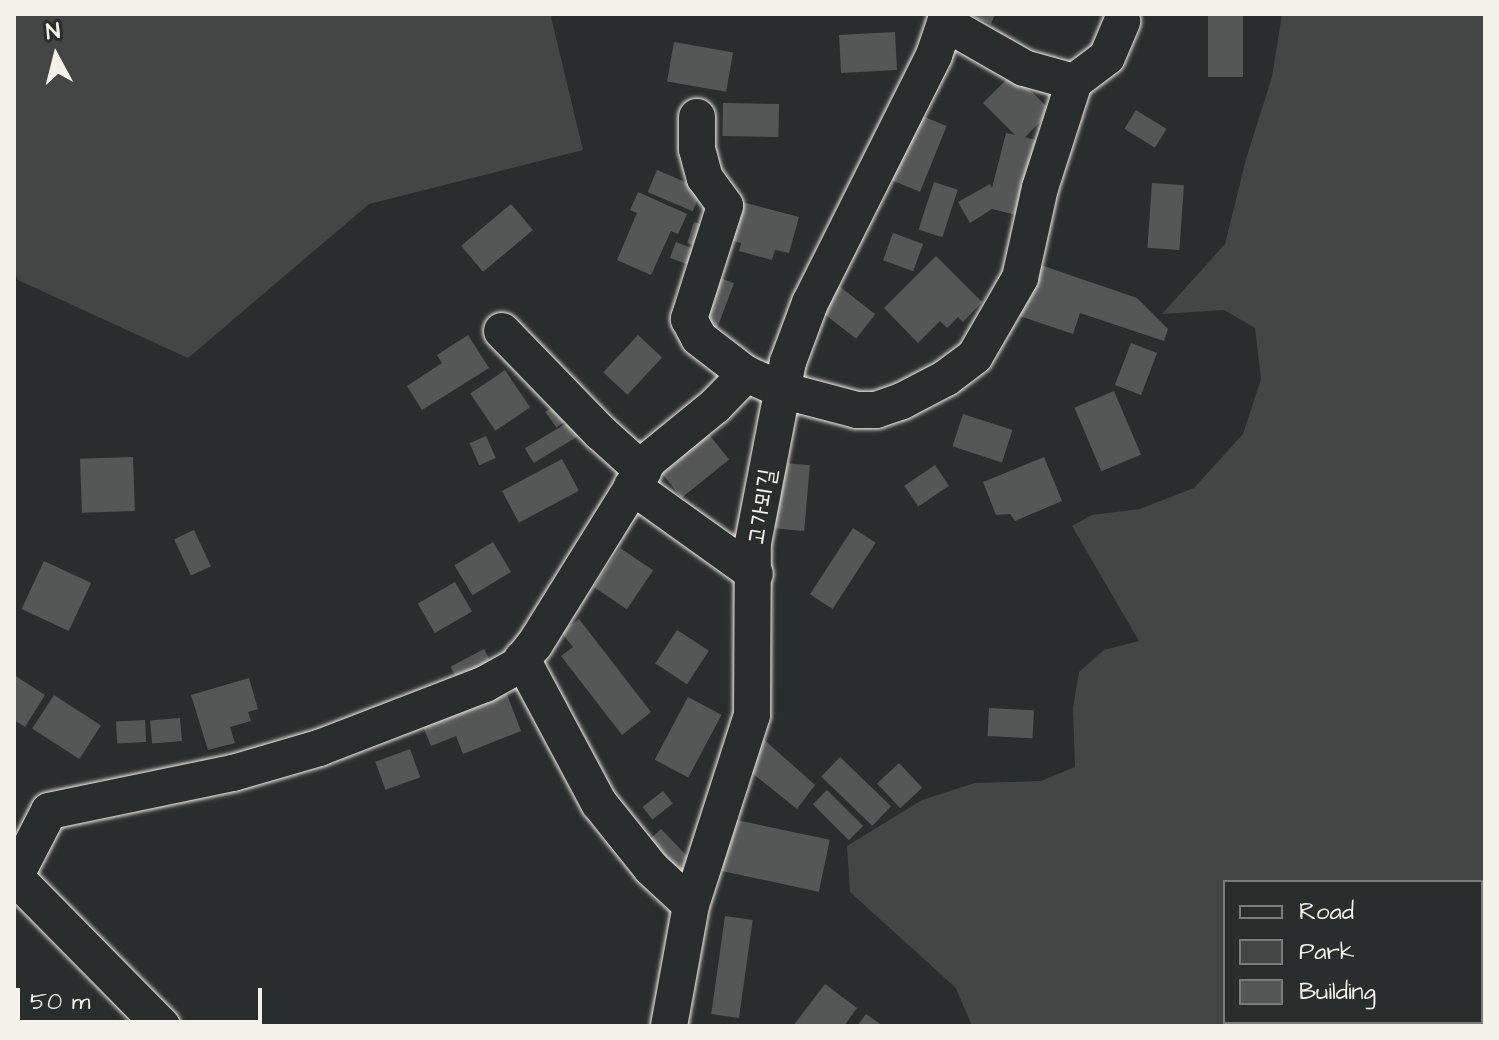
<!DOCTYPE html>
<html>
<head>
<meta charset="utf-8">
<style>
	body { margin:0 }
	#map { position:relative; width:1499px; height:1040px; overflow:hidden; background:#2a2d2e; font-family:"Architects Daughter","Poor Story",sans-serif }
	div>[style] { position:absolute }
	[style*='--x'] { left:calc(var(--x)*1px); top:calc(var(--y)*1px); width:calc(var(--w)*1px); rotate:calc(var(--a)*1deg) }
	.green>* { inset:0; background:#444645 }
	.building>* { inset:0; background:#555756; transform-origin:0 0 }
	.roads { filter:drop-shadow(0 0 2px #f4f1e8) drop-shadow(0 0 2px #f4f1e8) }
	.minor>* { height:36px; margin:-18px; padding:0 18px; transform-origin:18px; border-radius:18px; background:#2a2d2e }
	span { translate:-50% -50%; white-space:nowrap; text-align:center; line-height:1.15; -webkit-text-stroke:8px #2a2d2e; paint-order:stroke }
	.street-label { font-size:24px; color:#f4f1e8 }
	.frame { position:absolute; inset:0; border:16px solid #f4f1e8; pointer-events:none }
	.legend { position:absolute; left:1223px; top:880px; width:260px; height:144px; box-sizing:border-box; background:#2a2d2e; border:2px solid #7b7b78; margin:0; padding:10px 14px; list-style:none; font-size:24px; color:#f4f1e8 }
	.legend li { display:flex; align-items:center; gap:16px; height:40px }
	.legend b { width:40px; border:2px solid #7b7b78 }
	.north { position:absolute; left:16px; top:16px; width:80px; height:80px; -webkit-text-stroke:6px #2a2d2e; paint-order:stroke; rotate:353deg; font-size:22px; font-weight:700; line-height:32px; text-align:center; color:#f4f1e8 }
	.north::after { content:''; display:block; margin:auto; width:28px; height:36px; background:#f4f1e8; clip-path:polygon(50% 0,100% 100%,50% 72%,0 100%) }
	.scale { position:absolute; left:16px; top:988px; width:246px; height:36px; box-sizing:border-box; border:4px solid #f4f1e8; border-top:0; padding-left:10px; font-size:24px; line-height:28px; white-space:nowrap; color:#f4f1e8; -webkit-text-stroke:6px #2a2d2e; paint-order:stroke }
</style>
</head>
<body>
<div id="map">
	<div class="green">
		<i style="clip-path:polygon(14px 14px,555px 14px,551px 17px,583px 150px,369px 204px,188px 358px,18px 280px,14px 271px)"></i>
		<i style="clip-path:polygon(1282px 14px,1485px 14px,1485px 886px,1481px 894px,1481px 882px,1225px 882px,1225px 1022px,1379px 1022px,1371px 1026px,972px 1026px,956px 988px,850px 892px,847px 846px,922px 800px,975px 783px,1041px 781px,1075px 767px,1073px 708px,1079px 672px,1104px 650px,1139px 641px,1072px 526px,1092px 515px,1140px 509px,1194px 488px,1243px 434px,1261px 379px,1255px 328px,1224px 310px,1162px 314px,1225px 244px,1246px 159px,1272px 77px)"></i>
	</div>
	<div class="building">
		<i style="clip-path:polygon(967px 14px,995px 14px,991px 24px)"></i>
		<i style="left:1208px;top:14px;width:35px;height:63px"></i>
		<i style="left:895px;top:32px;width:38px;height:56px;rotate:87deg"></i>
		<i style="left:674px;top:42px;width:60px;height:40px;rotate:10deg"></i>
		<i style="clip-path:polygon(1013px 73px,1051px 111px,1025px 137px,1039px 141px,1020px 216px,992px 209px,970px 223px,958px 202px,990px 184px,992px 188px,1006px 133px,1015px 135px,983px 103px)"></i>
		<i style="left:723px;top:103px;width:56px;height:33px;rotate:1deg"></i>
		<i style="left:1136px;top:110px;width:36px;height:22px;rotate:32deg"></i>
		<i style="left:917px;top:114px;width:32px;height:71px;rotate:22deg"></i>
		<i style="left:657px;top:170px;width:49px;height:24px;rotate:23deg"></i>
		<i style="left:934px;top:182px;width:25px;height:50px;rotate:18deg"></i>
		<i style="left:1152px;top:183px;width:32px;height:65px;rotate:4deg"></i>
		<i style="clip-path:polygon(638px 192px,687px 214px,678px 234px,671px 231px,651px 275px,617px 260px,637px 213px,630px 210px)"></i>
		<i style="clip-path:polygon(735px 200px,799px 217px,789px 253px,775px 250px,772px 260px,739px 251px,741px 243px,725px 239px)"></i>
		<i style="left:511px;top:204px;width:34px;height:65px;rotate:50deg"></i>
		<i style="left:694px;top:222px;width:16px;height:22px;rotate:18deg"></i>
		<i style="left:893px;top:233px;width:32px;height:29px;rotate:20deg"></i>
		<i style="left:676px;top:242px;width:25px;height:17px;rotate:21deg"></i>
		<i style="clip-path:polygon(936px 256px,982px 302px,963px 322px,958px 317px,947px 328px,940px 321px,918px 343px,884px 308px)"></i>
		<i style="clip-path:polygon(1029px 261px,1137px 298px,1168px 329px,1164px 341px,1080px 313px,1073px 334px,1011px 313px)"></i>
		<i style="clip-path:polygon(711px 275px,734px 283px,712px 342px,696px 317px)"></i>
		<i style="left:839px;top:286px;width:46px;height:31px;rotate:38deg"></i>
		<i style="clip-path:polygon(468px 335px,489px 368px,422px 410px,407px 386px,442px 363px,437px 355px)"></i>
		<i style="left:638px;top:335px;width:33px;height:51px;rotate:43deg"></i>
		<i style="left:1131px;top:343px;width:28px;height:45px;rotate:21deg"></i>
		<i style="left:505px;top:370px;width:45px;height:42px;rotate:56deg"></i>
		<i style="left:1114px;top:391px;width:69px;height:43px;rotate:67deg"></i>
		<i style="left:555px;top:405px;width:19px;height:12px;rotate:54deg"></i>
		<i style="left:963px;top:414px;width:52px;height:34px;rotate:18deg"></i>
		<i style="left:572px;top:420px;width:17px;height:55px;rotate:59deg"></i>
		<i style="left:702px;top:426px;width:43px;height:61px;rotate:51deg"></i>
		<i style="left:486px;top:436px;width:24px;height:18px;rotate:66deg"></i>
		<i style="left:133px;top:457px;width:54px;height:53px;rotate:88deg"></i>
		<i style="clip-path:polygon(1044px 457px,1062px 501px,1015px 521px,1010px 514px,996px 515px,983px 482px)"></i>
		<i style="left:562px;top:459px;width:36px;height:68px;rotate:62deg"></i>
		<i style="left:774px;top:462px;width:36px;height:66px;rotate:5deg"></i>
		<i style="left:935px;top:465px;width:25px;height:37px;rotate:56deg"></i>
		<i style="left:853px;top:528px;width:27px;height:79px;rotate:33deg"></i>
		<i style="left:194px;top:530px;width:40px;height:22px;rotate:65deg"></i>
		<i style="left:493px;top:542px;width:35px;height:45px;rotate:59deg"></i>
		<i style="left:620px;top:548px;width:40px;height:47px;rotate:34deg"></i>
		<i style="left:44px;top:561px;width:52px;height:53px;rotate:25deg"></i>
		<i style="left:455px;top:582px;width:34px;height:43px;rotate:60deg"></i>
		<i style="clip-path:polygon(579px 619px,651px 712px,622px 735px,561px 656px,573px 647px,561px 632px)"></i>
		<i style="left:677px;top:630px;width:38px;height:40px;rotate:33deg"></i>
		<i style="left:484px;top:649px;width:24px;height:38px;rotate:62deg"></i>
		<i style="clip-path:polygon(14px 675px,45px 695px,25px 727px,14px 720px)"></i>
		<i style="clip-path:polygon(249px 678px,258px 709px,248px 712px,251px 721px,230px 727px,235px 743px,208px 750px,191px 695px)"></i>
		<i style="clip-path:polygon(503px 684px,521px 731px,463px 754px,456px 736px,431px 746px,418px 714px)"></i>
		<i style="left:54px;top:695px;width:56px;height:40px;rotate:33deg"></i>
		<i style="left:688px;top:697px;width:38px;height:71px;rotate:28deg"></i>
		<i style="left:989px;top:708px;width:45px;height:28px;rotate:3deg"></i>
		<i style="left:180px;top:718px;width:23px;height:30px;rotate:85deg"></i>
		<i style="left:145px;top:720px;width:22px;height:29px;rotate:87deg"></i>
		<i style="clip-path:polygon(760px 736px,815px 785px,797px 809px,752px 773px)"></i>
		<i style="left:410px;top:749px;width:30px;height:37px;rotate:70deg"></i>
		<i style="left:840px;top:757px;width:71px;height:27px;rotate:44deg"></i>
		<i style="left:899px;top:763px;width:34px;height:30px;rotate:47deg"></i>
		<i style="left:827px;top:790px;width:51px;height:20px;rotate:45deg"></i>
		<i style="left:663px;top:791px;width:16px;height:26px;rotate:52deg"></i>
		<i style="left:732px;top:819px;width:100px;height:53px;rotate:12deg"></i>
		<i style="left:661px;top:829px;width:46px;height:21px;rotate:46deg"></i>
		<i style="left:725px;top:916px;width:28px;height:99px;rotate:8deg"></i>
		<i style="clip-path:polygon(825px 984px,857px 1008px,844px 1026px,793px 1026px)"></i>
		<i style="clip-path:polygon(866px 1014px,883px 1026px,857px 1026px)"></i>
	</div>
	<div class="roads">
		<div class="minor">
			<i style="--x:1074;--y:82;--w:41;--a:-37.1"></i>
			<i style="--x:1107;--y:57;--w:39;--a:-67"></i>
			<i style="--x:697;--y:117;--w:32;--a:90"></i>
			<i style="--x:697;--y:149;--w:30;--a:75"></i>
			<i style="--x:705;--y:178;--w:34;--a:54"></i>
			<i style="--x:725;--y:206;--w:119;--a:107.7"></i>
			<i style="--x:689;--y:319;--w:21;--a:62"></i>
			<i style="--x:699;--y:338;--w:59;--a:37.5"></i>
			<i style="--x:746;--y:374;--w:43;--a:23.6"></i>
			<i style="--x:785;--y:391;--w:74;--a:14.8"></i>
			<i style="--x:857;--y:410;--w:19;--a:0"></i>
			<i style="--x:876;--y:410;--w:28;--a:-19"></i>
			<i style="--x:902;--y:401;--w:50;--a:-27.6"></i>
			<i style="--x:946;--y:378;--w:36;--a:-37"></i>
			<i style="--x:975;--y:356;--w:90;--a:-60"></i>
			<i style="--x:1020;--y:278;--w:92;--a:-77.5"></i>
			<i style="--x:1040;--y:188;--w:111;--a:-72.2"></i>
			<i style="--x:1074;--y:82;--w:52;--a:-164.4"></i>
			<i style="--x:1024;--y:68;--w:91;--a:-150.3"></i>
			<i style="--x:502;--y:331;--w:142;--a:45.9"></i>
			<i style="--x:601;--y:433;--w:57;--a:42.1"></i>
			<i style="--x:632;--y:486;--w:151;--a:35.6"></i>
			<i style="--x:522;--y:659;--w:163;--a:61.9"></i>
			<i style="--x:599;--y:803;--w:83;--a:51.3"></i>
			<i style="--x:651;--y:868;--w:54;--a:42.8"></i>
			<i style="--x:14;--y:876;--w:211;--a:45.4"></i>
			<i style="--x:15;--y:877;--w:74;--a:-62.7"></i>
			<i style="--x:49;--y:811;--w:188;--a:-11.7"></i>
			<i style="--x:233;--y:773;--w:90;--a:-16.2"></i>
			<i style="--x:319;--y:748;--w:178;--a:-21.1"></i>
			<i style="--x:485;--y:684;--w:37;--a:-29"></i>
			<i style="--x:517;--y:666;--w:28;--a:-51"></i>
			<i style="--x:535;--y:644;--w:216;--a:-58.2"></i>
			<i style="--x:649;--y:460;--w:85;--a:-39.3"></i>
			<i style="--x:715;--y:406;--w:45;--a:-45.9"></i>
			<i style="--x:669;--y:1026;--w:123;--a:-79.7"></i>
			<i style="--x:691;--y:905;--w:200;--a:-72.2"></i>
			<i style="--x:752;--y:715;--w:172;--a:-89.7"></i>
			<i style="--x:753;--y:543;--w:184;--a:-79.1"></i>
			<i style="--x:788;--y:362;--w:63;--a:-69.6"></i>
			<i style="--x:810;--y:303;--w:277;--a:-63.4"></i>
			<i style="--x:934;--y:55;--w:43;--a:-71.1"></i>
		</div>
	</div>
	<div class="street-label">
		<span style="left:763px;top:507px;rotate:-81deg">고가뫼길</span>
	</div>
	<div class="frame"></div>
	<ul class="legend">
	<li><b style="height:10px;background:#2a2d2e"></b>Road</li>
	<li><b style="height:22px;background:#444645"></b>Park</li>
	<li><b style="height:22px;background:#555756"></b>Building</li>
	</ul>
	<div class="north">N</div>
	<div class="scale">50 m</div>
</div>
</body>
</html>
